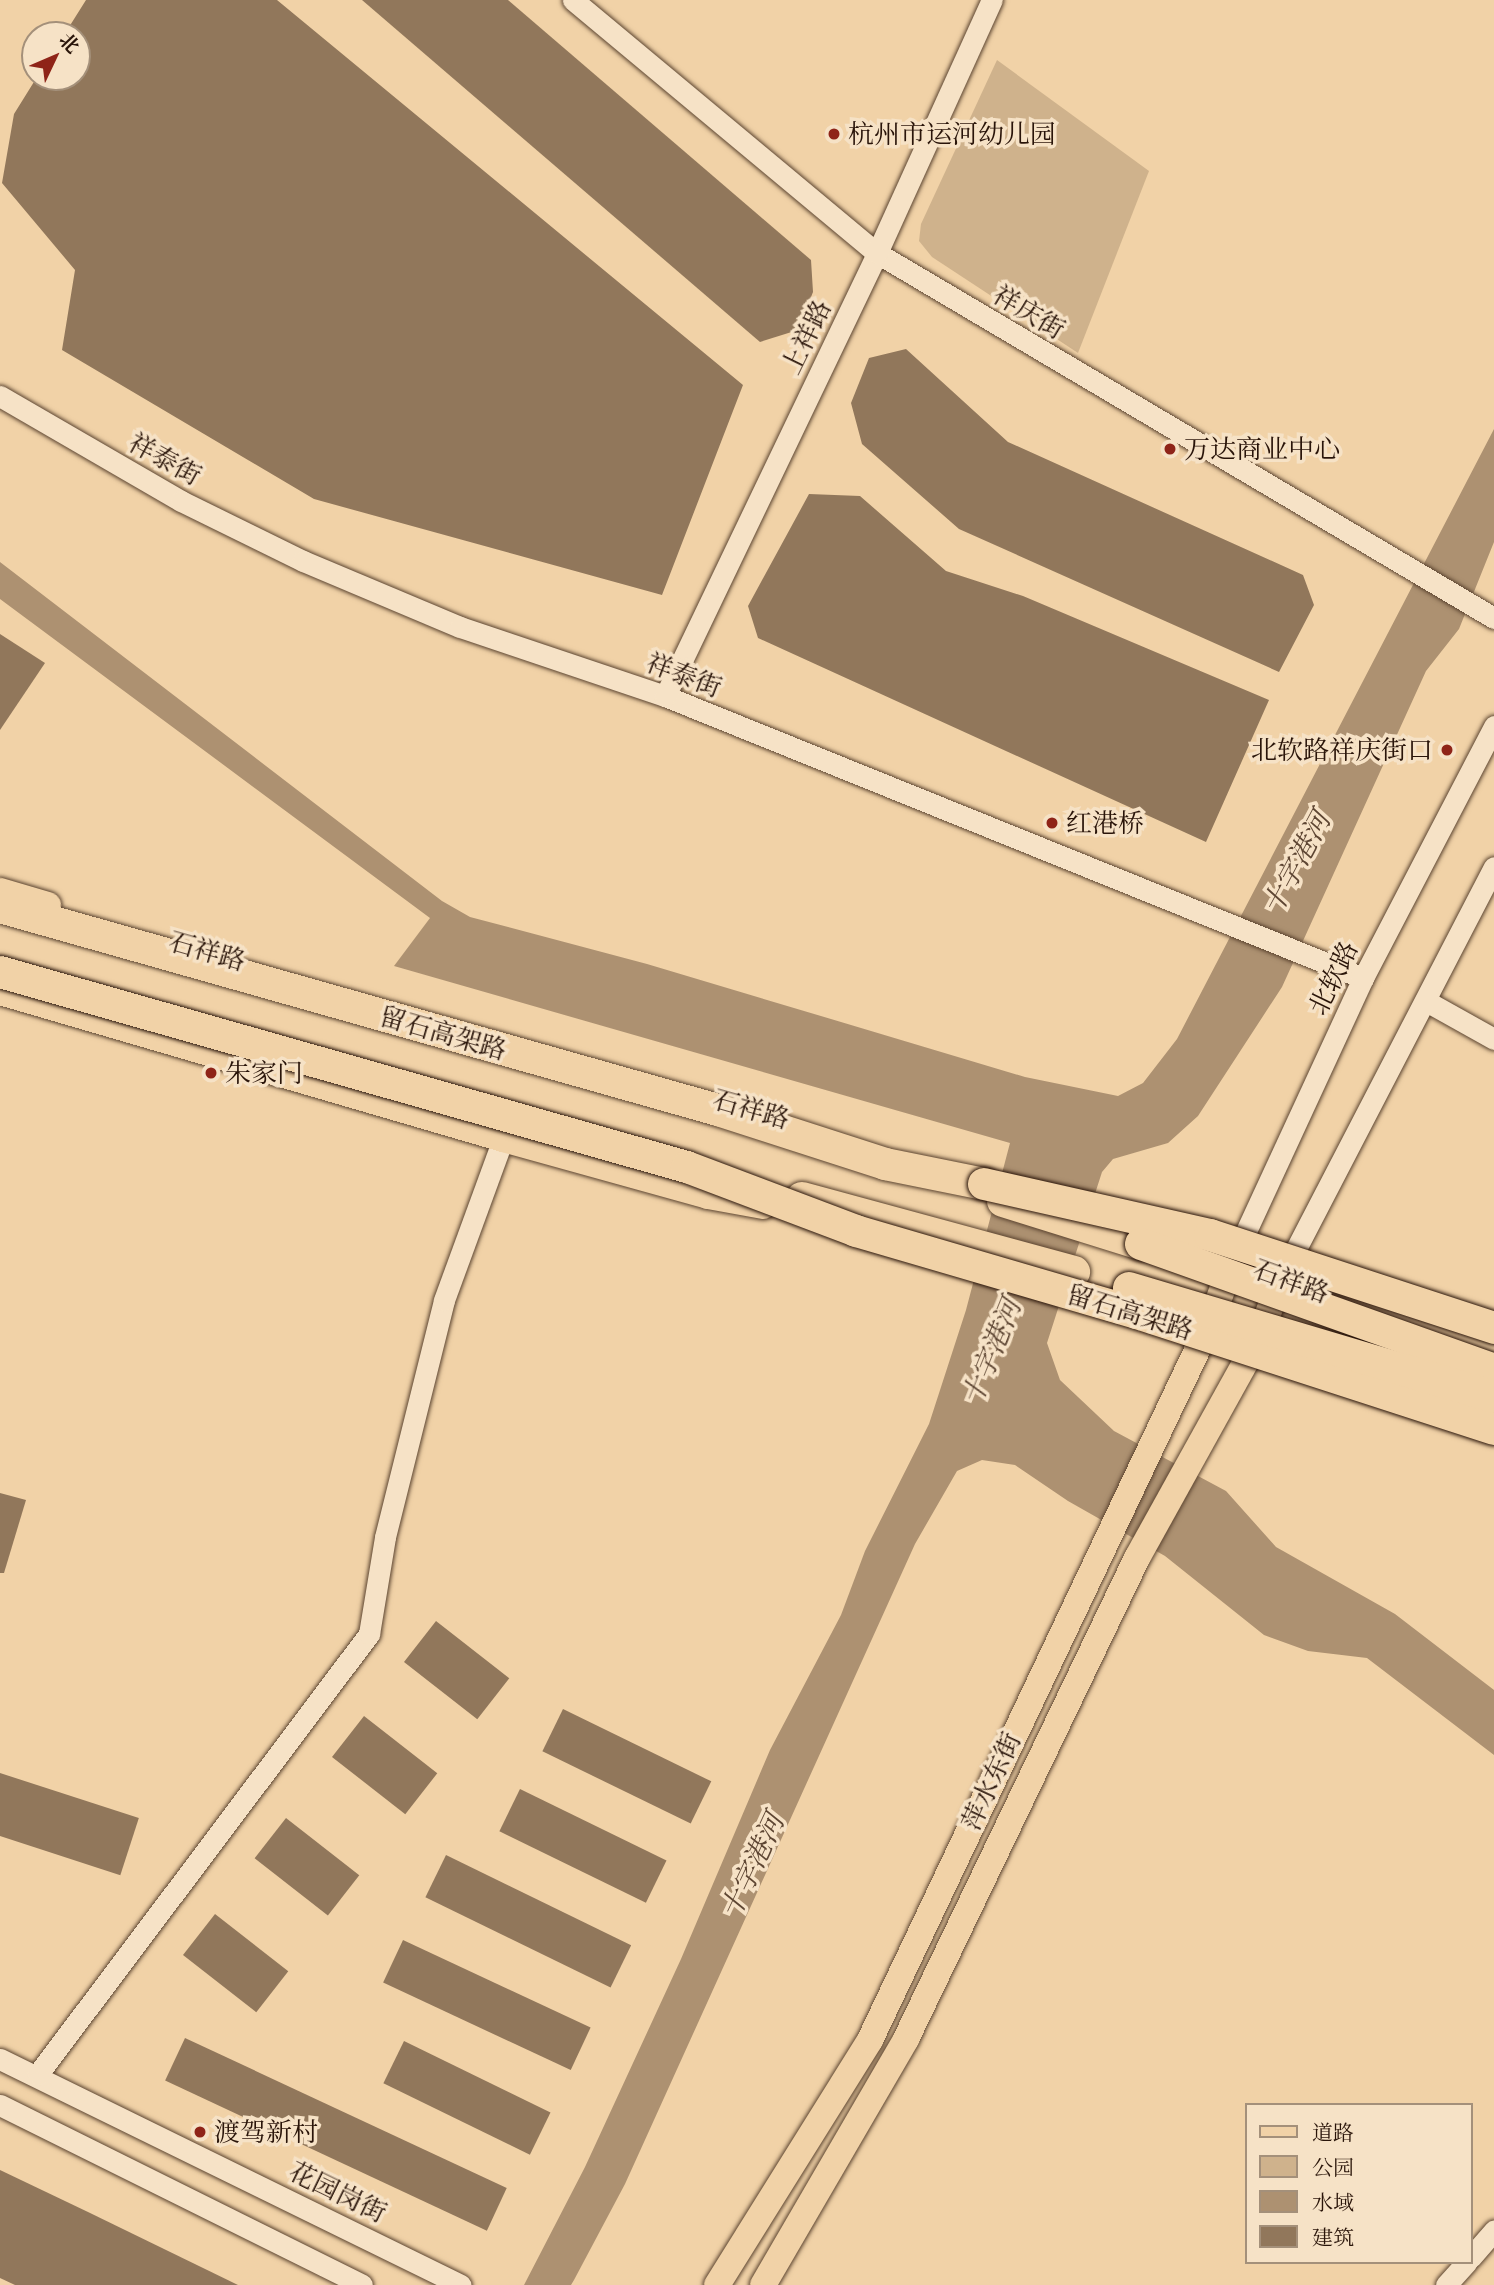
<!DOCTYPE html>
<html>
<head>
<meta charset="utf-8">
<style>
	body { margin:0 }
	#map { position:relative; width:1494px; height:2285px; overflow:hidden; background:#f1d2a7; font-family:"Gentium Book Plus","Noto Serif SC",serif }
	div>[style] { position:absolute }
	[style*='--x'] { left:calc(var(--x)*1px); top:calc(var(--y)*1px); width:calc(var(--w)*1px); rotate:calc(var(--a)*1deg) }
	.green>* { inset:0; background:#cfb28c }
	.water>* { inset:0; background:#ad9171 }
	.building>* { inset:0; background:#91775b; transform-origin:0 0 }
	.roads { filter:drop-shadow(0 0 2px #5b4430) drop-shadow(0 0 2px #5b4430) }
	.minor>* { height:21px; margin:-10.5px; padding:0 10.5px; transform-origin:10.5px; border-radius:10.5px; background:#f6e2c6 }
	.major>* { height:26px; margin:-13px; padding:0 13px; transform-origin:13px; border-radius:13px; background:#f1d2a7 }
	.highway>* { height:32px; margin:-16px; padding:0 16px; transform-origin:16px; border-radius:16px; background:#f1d2a7 }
	.bridges { filter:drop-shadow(0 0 2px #291409) drop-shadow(0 0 2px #291409) }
	.highway-bridge>* { height:32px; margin:-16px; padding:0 16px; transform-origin:16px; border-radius:16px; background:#f1d2a7 }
	.dots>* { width:19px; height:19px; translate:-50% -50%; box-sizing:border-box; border:4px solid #f6e2c6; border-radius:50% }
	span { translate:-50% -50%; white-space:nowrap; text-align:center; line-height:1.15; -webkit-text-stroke:7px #f6e2c6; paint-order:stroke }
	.poi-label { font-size:26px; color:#291409 }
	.left { translate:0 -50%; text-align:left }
	.right { translate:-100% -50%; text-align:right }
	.street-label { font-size:26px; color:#291409 }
	.water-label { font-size:28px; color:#5e4633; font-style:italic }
	.legend { position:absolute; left:1245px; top:2103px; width:228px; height:161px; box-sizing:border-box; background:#f6e2c6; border:2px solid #a4907a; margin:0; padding:9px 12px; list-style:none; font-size:21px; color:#291409 }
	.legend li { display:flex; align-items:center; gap:14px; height:35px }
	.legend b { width:35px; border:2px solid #a4907a }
	.north { position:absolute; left:21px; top:21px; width:70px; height:70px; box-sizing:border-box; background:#f6e2c6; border:2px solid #a4907a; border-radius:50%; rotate:46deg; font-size:19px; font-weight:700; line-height:28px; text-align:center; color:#291409 }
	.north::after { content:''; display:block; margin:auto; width:24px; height:32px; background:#8f2418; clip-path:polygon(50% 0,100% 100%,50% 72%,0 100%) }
</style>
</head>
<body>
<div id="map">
	<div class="green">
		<i style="clip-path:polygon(997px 60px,1149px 171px,1078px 353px,932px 257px,919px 241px,921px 224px)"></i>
	</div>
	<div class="water">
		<i style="clip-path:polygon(1494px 429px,1494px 542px,1459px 629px,1426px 671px,1282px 987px,1198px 1116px,1168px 1143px,1113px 1159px,1102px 1172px,1047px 1343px,1060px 1380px,1114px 1431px,1226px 1491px,1276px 1547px,1395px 1614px,1494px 1690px,1494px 1755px,1367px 1658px,1308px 1651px,1264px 1635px,1165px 1556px,1068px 1501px,1015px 1465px,982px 1460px,957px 1471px,915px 1544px,625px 2184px,574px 2280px,571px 2285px,524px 2285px,585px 2167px,681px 1959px,770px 1750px,841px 1615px,865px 1551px,929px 1424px,966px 1310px,1010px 1143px,394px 966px,430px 918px,0 599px,0 562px,442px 901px,470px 917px,647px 964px,1025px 1077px,1118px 1096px,1143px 1083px,1177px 1039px)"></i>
	</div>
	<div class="building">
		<i style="clip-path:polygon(86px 0,277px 0,743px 385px,662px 595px,314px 499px,62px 350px,75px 270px,2px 183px,14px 114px,37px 77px,77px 77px,77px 35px,64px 35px)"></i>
		<i style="clip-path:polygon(362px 0,508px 0,811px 260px,813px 292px,798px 330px,760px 342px)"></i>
		<i style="clip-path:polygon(906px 349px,1008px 442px,1303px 575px,1314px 605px,1279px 672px,959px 529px,862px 444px,851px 403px,869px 358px)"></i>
		<i style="clip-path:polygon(809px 494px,860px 496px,946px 571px,1023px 596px,1269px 700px,1206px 842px,758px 638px,748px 606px)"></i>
		<i style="clip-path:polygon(0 634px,45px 663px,0 730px)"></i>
		<i style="clip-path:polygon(0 1493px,26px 1500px,4px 1573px,0 1573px)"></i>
		<i style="left:436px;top:1621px;width:93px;height:52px;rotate:38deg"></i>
		<i style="left:563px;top:1709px;width:165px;height:47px;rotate:26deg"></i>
		<i style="left:364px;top:1716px;width:93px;height:52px;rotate:38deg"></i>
		<i style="left:0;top:1773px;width:146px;height:60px;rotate:18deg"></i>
		<i style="left:520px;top:1789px;width:163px;height:47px;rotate:26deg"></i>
		<i style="left:286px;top:1818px;width:93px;height:51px;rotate:38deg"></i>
		<i style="left:446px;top:1855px;width:206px;height:47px;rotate:26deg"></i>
		<i style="left:215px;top:1914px;width:93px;height:52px;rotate:38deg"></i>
		<i style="left:403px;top:1940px;width:207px;height:47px;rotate:25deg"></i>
		<i style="left:185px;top:2038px;width:355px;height:47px;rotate:25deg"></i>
		<i style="left:404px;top:2041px;width:163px;height:47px;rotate:26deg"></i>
		<i style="clip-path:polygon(0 2170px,88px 2212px,238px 2285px,15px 2285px,0 2278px)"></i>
	</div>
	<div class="roads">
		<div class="minor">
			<i style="--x:573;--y:0;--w:396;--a:39.8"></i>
			<i style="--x:877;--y:253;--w:717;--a:30.61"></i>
			<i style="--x:0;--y:396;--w:209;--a:30.1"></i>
			<i style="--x:181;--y:501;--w:136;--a:26.2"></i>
			<i style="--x:303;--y:561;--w:170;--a:22.8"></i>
			<i style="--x:460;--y:627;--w:216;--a:18.6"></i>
			<i style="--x:665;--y:696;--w:753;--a:22"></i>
			<i style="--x:665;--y:696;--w:491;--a:-64.4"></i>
			<i style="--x:877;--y:253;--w:278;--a:-65.6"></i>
			<i style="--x:1426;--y:1001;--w:78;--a:29.2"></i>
			<i style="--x:1235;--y:1255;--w:305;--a:-65.2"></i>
			<i style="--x:1363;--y:978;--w:284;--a:-62.5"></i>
			<i style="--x:1284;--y:1272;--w:456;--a:-62.6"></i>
			<i style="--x:0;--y:2059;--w:513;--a:26.12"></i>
			<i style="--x:38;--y:2074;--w:551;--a:-53.05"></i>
			<i style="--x:369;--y:1634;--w:98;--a:-80.6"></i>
			<i style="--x:385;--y:1537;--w:244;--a:-76"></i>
			<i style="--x:444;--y:1300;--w:171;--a:-69.9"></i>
			<i style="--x:0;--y:2105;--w:404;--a:26.4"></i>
			<i style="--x:1471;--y:2257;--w:35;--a:-49"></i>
			<i style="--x:1446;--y:2285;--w:31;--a:-48"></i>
		</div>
		<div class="major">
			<i style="--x:0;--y:891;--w:50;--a:16.3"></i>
			<i style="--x:0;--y:992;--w:524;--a:16.29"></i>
			<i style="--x:503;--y:1139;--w:213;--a:15.5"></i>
			<i style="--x:708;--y:1196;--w:56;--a:10.3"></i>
			<i style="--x:1186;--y:1242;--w:327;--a:19.7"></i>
			<i style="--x:717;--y:2285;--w:289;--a:-58"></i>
			<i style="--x:870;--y:2040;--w:794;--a:-64.63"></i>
			<i style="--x:1210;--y:1323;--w:67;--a:-69.9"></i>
			<i style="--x:763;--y:2285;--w:285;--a:-59.8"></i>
			<i style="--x:906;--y:2039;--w:534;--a:-64.35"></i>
			<i style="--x:1137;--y:1558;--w:252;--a:-61"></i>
			<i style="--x:1259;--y:1338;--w:64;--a:-69.9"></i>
		</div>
		<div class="highway">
			<i style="--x:0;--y:907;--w:746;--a:15.79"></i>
			<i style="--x:718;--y:1110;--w:176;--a:17.9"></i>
			<i style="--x:885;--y:1164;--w:101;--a:11.4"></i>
			<i style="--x:802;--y:1198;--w:282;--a:15.2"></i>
			<i style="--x:1003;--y:1201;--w:145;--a:17.3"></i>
		</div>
	</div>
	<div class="bridges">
		<div class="highway-bridge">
			<i style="--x:0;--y:972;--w:714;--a:15.85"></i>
			<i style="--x:687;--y:1167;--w:181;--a:20.7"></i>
			<i style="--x:856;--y:1231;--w:293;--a:16.3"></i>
			<i style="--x:1137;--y:1313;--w:375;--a:18"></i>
			<i style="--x:984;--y:1184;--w:232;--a:12.7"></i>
			<i style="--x:1210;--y:1235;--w:299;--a:18.1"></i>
			<i style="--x:1141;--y:1244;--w:375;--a:19.6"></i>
			<i style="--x:1129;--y:1288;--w:381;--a:16.6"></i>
		</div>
	</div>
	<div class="dots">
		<i style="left:834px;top:134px;background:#8f2418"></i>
		<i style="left:1170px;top:449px;background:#8f2418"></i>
		<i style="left:1447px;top:750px;background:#8f2418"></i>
		<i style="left:1052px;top:823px;background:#8f2418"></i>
		<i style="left:211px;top:1073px;background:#8f2418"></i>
		<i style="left:200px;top:2132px;background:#8f2418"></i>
	</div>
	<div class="poi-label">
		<span class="left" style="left:848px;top:134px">杭州市运河幼儿园</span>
		<span class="left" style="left:1184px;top:449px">万达商业中心</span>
		<span class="right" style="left:1433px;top:750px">北软路祥庆街口</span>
		<span class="left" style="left:1066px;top:823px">红港桥</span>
		<span class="left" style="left:225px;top:1073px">朱家门</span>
		<span class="left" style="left:214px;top:2132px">渡驾新村</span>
	</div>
	<div class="street-label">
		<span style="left:1029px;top:312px;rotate:31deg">祥庆街</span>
		<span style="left:806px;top:337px;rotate:-64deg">上祥路</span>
		<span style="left:165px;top:459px;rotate:29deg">祥泰街</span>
		<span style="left:684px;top:675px;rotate:21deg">祥泰街</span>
		<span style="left:207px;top:951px;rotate:16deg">石祥路</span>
		<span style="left:1333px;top:978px;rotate:-64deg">北软路</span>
		<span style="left:443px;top:1033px;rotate:16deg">留石高架路</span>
		<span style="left:751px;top:1109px;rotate:16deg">石祥路</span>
		<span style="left:1291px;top:1281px;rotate:20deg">石祥路</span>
		<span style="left:1130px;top:1312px;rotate:17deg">留石高架路</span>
		<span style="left:991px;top:1781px;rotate:-65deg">萍水东街</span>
		<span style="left:338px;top:2192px;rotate:26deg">花园岗街</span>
	</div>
	<div class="water-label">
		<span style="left:1296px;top:863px;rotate:-62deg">十字港河</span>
		<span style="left:991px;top:1352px;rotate:-68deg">十字港河</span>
		<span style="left:752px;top:1866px;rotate:-65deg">十字港河</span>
	</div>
	<ul class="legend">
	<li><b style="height:9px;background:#f1d2a7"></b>道路</li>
	<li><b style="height:19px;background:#cfb28c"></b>公园</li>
	<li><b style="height:19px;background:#ad9171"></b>水域</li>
	<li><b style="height:19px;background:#91775b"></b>建筑</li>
	</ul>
	<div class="north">北</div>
</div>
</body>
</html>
